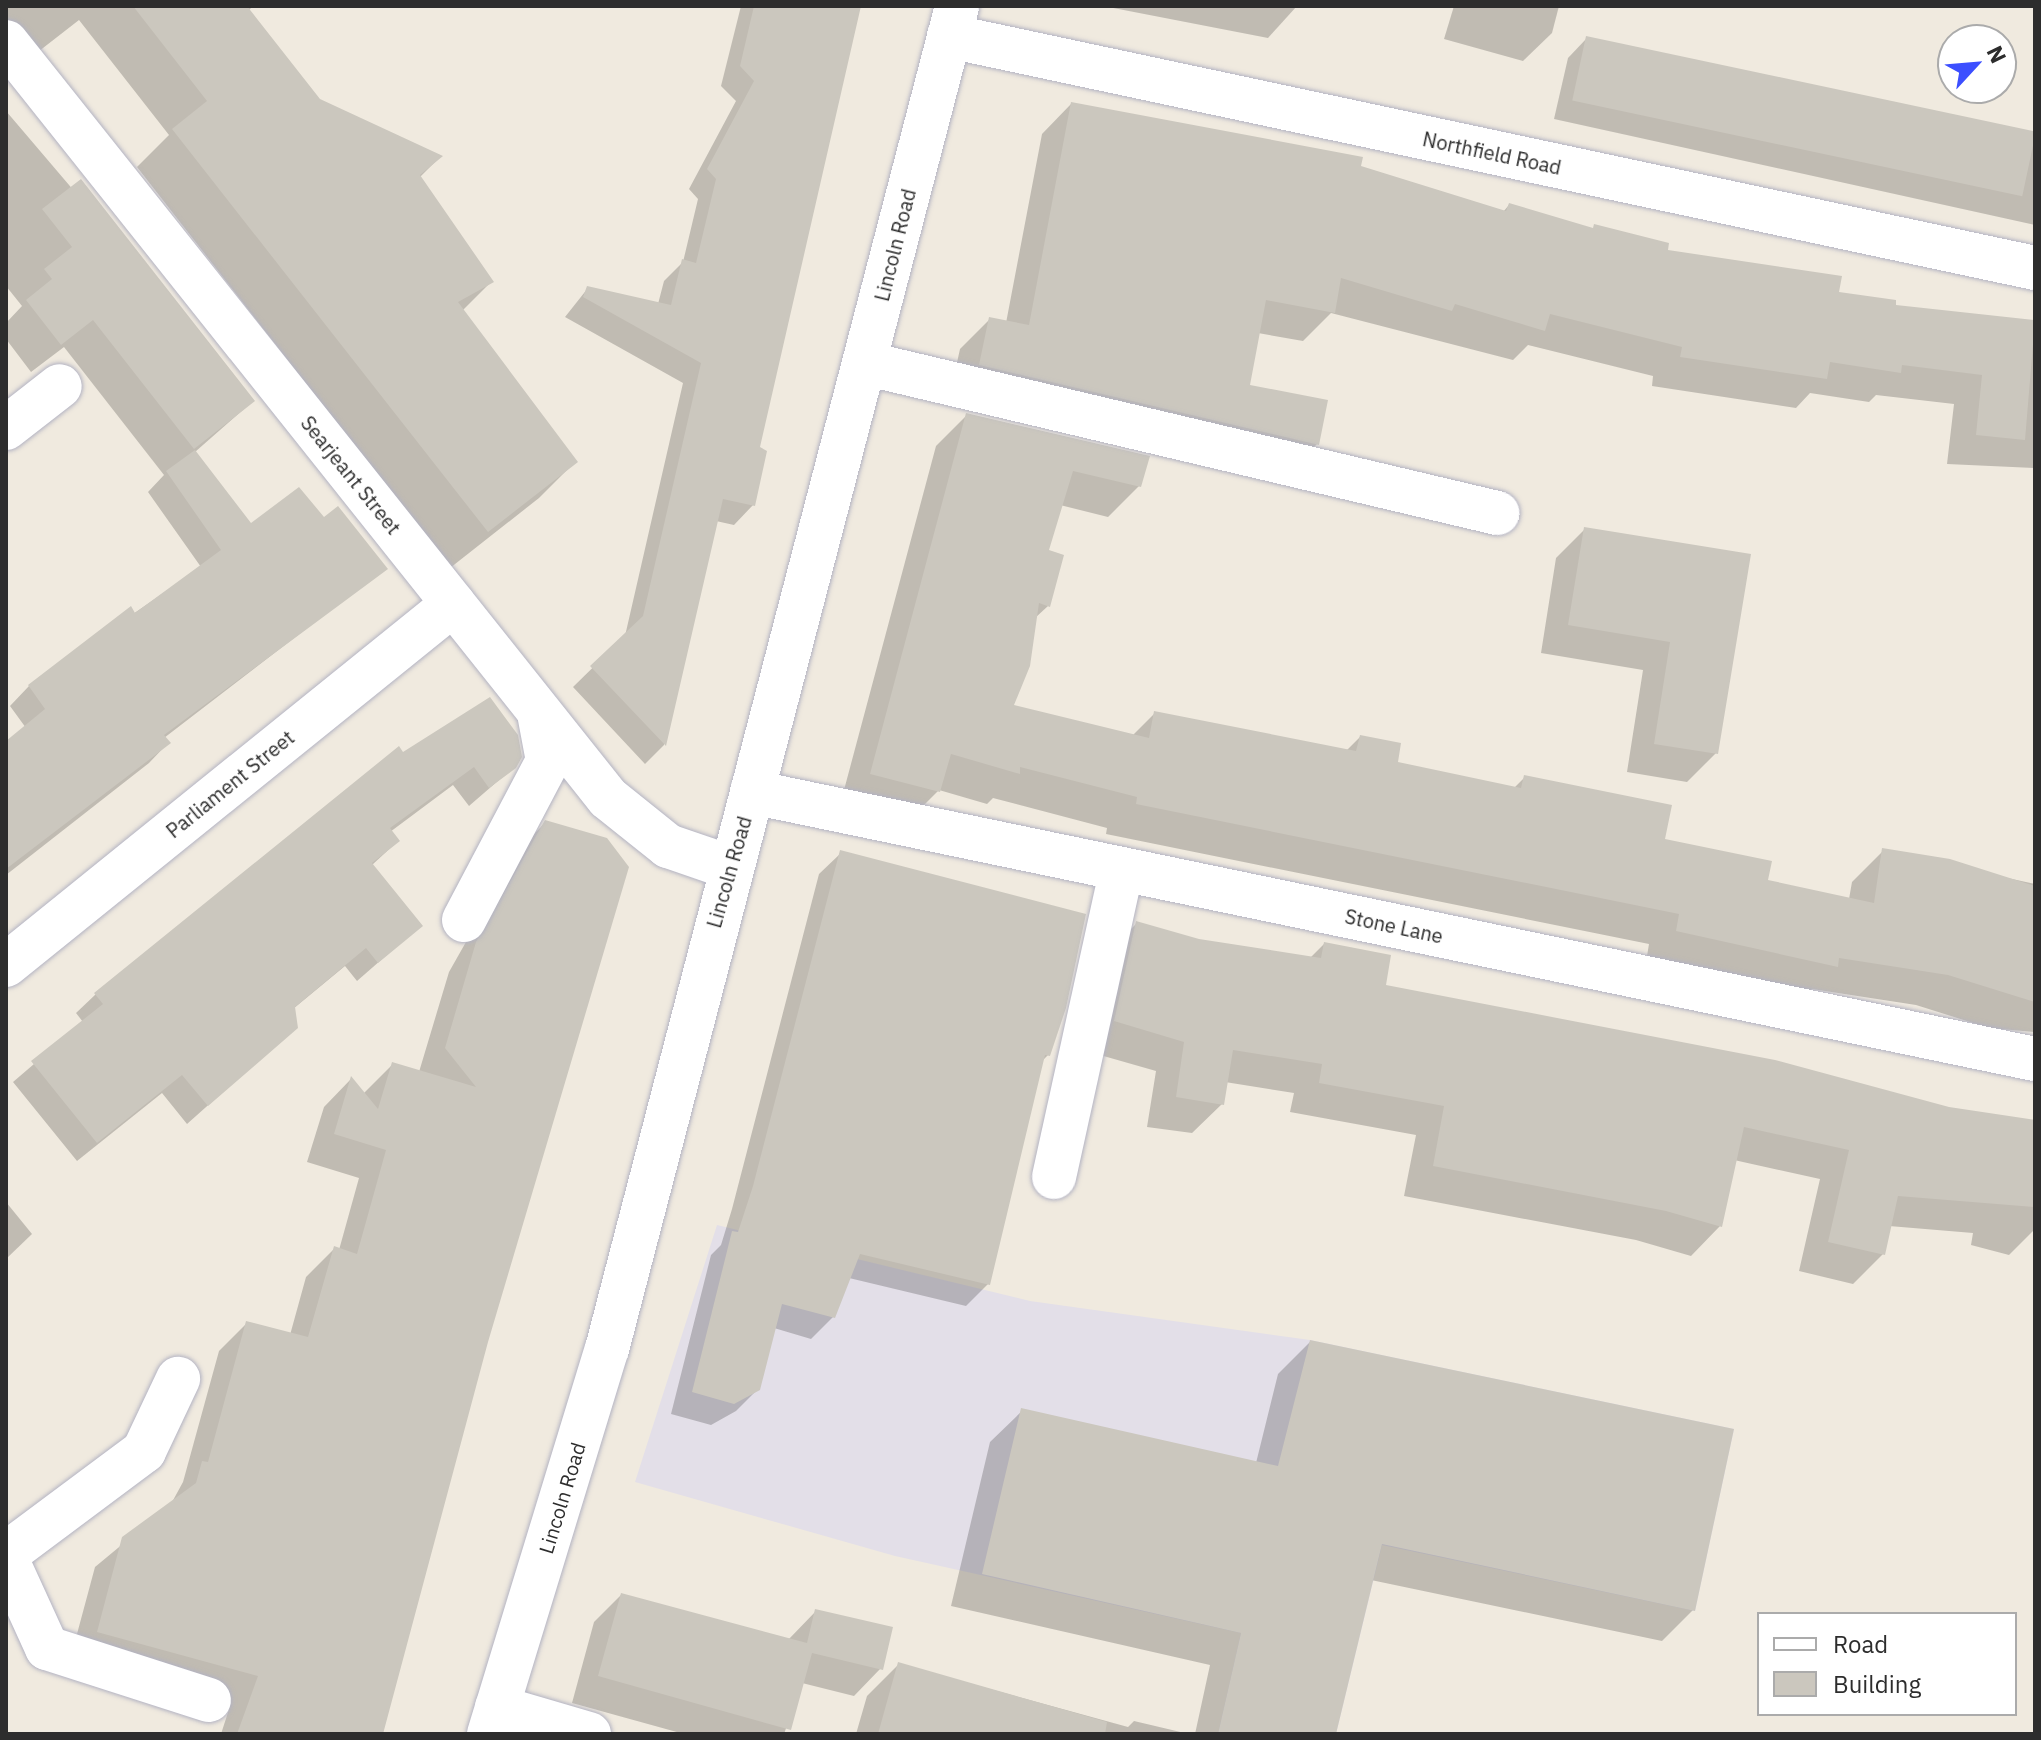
<!DOCTYPE html>
<html>
<head>
<meta charset="utf-8">
<style>
	body { margin:0 }
	#map { position:relative; width:2041px; height:1740px; overflow:hidden; background:#f0eadf; font-family:"IBM Plex Sans",sans-serif }
	div>[style] { position:absolute }
	[style*='--x'] { left:calc(var(--x)*1px); top:calc(var(--y)*1px); width:calc(var(--w)*1px); rotate:calc(var(--a)*1deg) }
	.industrial>* { inset:0; background:#e3dfe8 }
	.shadow>* { inset:0; background:#0003 }
	.building>* { inset:0; background:#cbc7be; transform-origin:0 0 }
	.roads { filter:drop-shadow(0 0 2px #b3b3c2) drop-shadow(0 0 2px #b3b3c2) }
	.minor>* { height:44px; margin:-22px; padding:0 22px; transform-origin:22px; border-radius:22px; background:#fff }
	span { translate:-50% -50%; white-space:nowrap; text-align:center; line-height:1.15; -webkit-text-stroke:6px #fff; paint-order:stroke }
	.street-label { font-size:20px; color:#2d2d2d }
	.frame { position:absolute; inset:0; border:8px solid #2d2d2d; pointer-events:none }
	.legend { position:absolute; left:1757px; top:1612px; width:260px; height:104px; box-sizing:border-box; background:#fff; border:2px solid #ababab; margin:0; padding:10px 14px; list-style:none; font-size:24px; color:#2d2d2d }
	.legend li { display:flex; align-items:center; gap:16px; height:40px }
	.legend b { width:40px; border:2px solid #ababab }
	.north { position:absolute; left:1937px; top:24px; width:80px; height:80px; box-sizing:border-box; background:#fff; border:2px solid #ababab; border-radius:50%; rotate:64deg; font-size:22px; font-weight:700; line-height:32px; text-align:center; color:#2d2d2d }
	.north::after { content:''; display:block; margin:auto; width:28px; height:36px; background:#3c4fff; clip-path:polygon(50% 0,100% 100%,50% 72%,0 100%) }
</style>
</head>
<body>
<div id="map">
	<div class="industrial">
		<i style="clip-path:polygon(717px 1225px,1030px 1301px,1310px 1340px,1734px 1429px,1695px 1611px,1382px 1545px,1336px 1734px,1218px 1734px,1241px 1633px,895px 1556px,635px 1482px)"></i>
	</div>
	<div class="shadow">
		<i style="clip-path:polygon(6px 6px,253px 6px,248px 11px,318px 100px,440px 157px,419px 178px,492px 281px,462px 311px,575px 462px,539px 498px,450px 568px,137px 167px,169px 135px,79px 20px,34px 55px,6px 19px)"></i>
		<i style="clip-path:polygon(741px 6px,859px 6px,758px 448px,753px 505px,734px 525px,716px 521px,664px 745px,645px 764px,573px 687px,625px 636px,683px 383px,565px 317px,588px 288px,658px 304px,664px 281px,683px 262px,698px 199px,689px 189px,736px 101px,721px 86px)"></i>
		<i style="clip-path:polygon(1103px 6px,1297px 6px,1268px 38px)"></i>
		<i style="clip-path:polygon(1454px 6px,1559px 6px,1552px 33px,1523px 61px,1444px 39px)"></i>
		<i style="clip-path:polygon(1587px 38px,2035px 138px,2035px 225px,1554px 119px,1568px 58px)"></i>
		<i style="clip-path:polygon(1071px 104px,1359px 167px,1503px 212px,1509px 205px,1665px 252px,1894px 307px,2035px 322px,2035px 468px,1947px 464px,1954px 404px,1876px 395px,1869px 402px,1810px 393px,1796px 408px,1652px 386px,1653px 376px,1528px 345px,1513px 360px,1331px 313px,1303px 341px,1258px 333px,1248px 387px,1317px 444px,1288px 474px,950px 394px,960px 349px,990px 319px,1006px 323px,1042px 134px)"></i>
		<i style="clip-path:polygon(6px 111px,253px 401px,195px 452px,250px 525px,324px 520px,385px 568px,164px 738px,168px 743px,149px 763px,6px 875px,6px 743px,26px 728px,10px 706px,29px 686px,201px 567px,148px 492px,164px 475px,64px 347px,31px 372px,6px 339px,6px 323px,22px 306px,6px 286px)"></i>
		<i style="clip-path:polygon(967px 415px,1139px 486px,1108px 517px,1060px 505px,1047px 552px,1048px 606px,1035px 618px,1011px 707px,1132px 736px,1155px 713px,1346px 751px,1360px 737px,1396px 764px,1514px 788px,1525px 777px,1662px 841px,1766px 881px,1849px 899px,1852px 882px,1883px 851px,2035px 884px,2035px 1032px,1989px 1028px,1916px 1005px,1812px 989px,1805px 997px,1646px 962px,1649px 944px,1106px 834px,1107px 828px,993px 798px,987px 804px,939px 790px,907px 822px,840px 805px,936px 446px)"></i>
		<i style="clip-path:polygon(1585px 529px,1748px 556px,1716px 753px,1687px 782px,1627px 772px,1643px 670px,1541px 653px,1556px 558px)"></i>
		<i style="clip-path:polygon(403px 754px,514px 767px,469px 806px,453px 785px,390px 832px,398px 841px,372px 865px,420px 926px,357px 981px,345px 966px,293px 1009px,296px 1027px,187px 1124px,162px 1093px,77px 1161px,13px 1082px,83px 1022px,76px 1013px,96px 994px)"></i>
		<i style="clip-path:polygon(546px 822px,486px 1342px,379px 1734px,221px 1734px,231px 1703px,70px 1660px,95px 1567px,171px 1504px,183px 1482px,219px 1351px,247px 1323px,290px 1335px,306px 1277px,334px 1249px,339px 1250px,359px 1178px,307px 1162px,324px 1107px,351px 1079px,363px 1094px,392px 1065px,419px 1072px,449px 972px,518px 850px)"></i>
		<i style="clip-path:polygon(841px 853px,1048px 1055px,1042px 1061px,988px 1284px,966px 1306px,849px 1278px,833px 1317px,811px 1339px,774px 1328px,758px 1389px,736px 1411px,711px 1425px,671px 1414px,711px 1255px,721px 1245px,732px 1209px,819px 874px)"></i>
		<i style="clip-path:polygon(1137px 923px,1199px 941px,1310px 958px,1324px 944px,1383px 986px,1949px 1109px,2035px 1122px,2035px 1229px,2009px 1255px,1971px 1245px,1973px 1233px,1889px 1226px,1883px 1254px,1853px 1284px,1799px 1271px,1820px 1179px,1734px 1160px,1720px 1226px,1691px 1256px,1636px 1240px,1404px 1196px,1416px 1135px,1290px 1112px,1294px 1093px,1225px 1082px,1222px 1104px,1192px 1133px,1147px 1127px,1156px 1071px,1086px 1051px,1107px 953px)"></i>
		<i style="clip-path:polygon(6px 1202px,32px 1234px,6px 1259px)"></i>
		<i style="clip-path:polygon(1310px 1342px,1693px 1610px,1662px 1641px,1371px 1580px,1334px 1734px,1195px 1734px,1210px 1665px,951px 1606px,990px 1442px,1022px 1411px,1256px 1463px,1278px 1374px)"></i>
		<i style="clip-path:polygon(621px 1595px,788px 1640px,816px 1611px,881px 1668px,854px 1696px,802px 1683px,784px 1734px,684px 1734px,572px 1703px,594px 1622px)"></i>
		<i style="clip-path:polygon(899px 1664px,1128px 1727px,1134px 1721px,1189px 1734px,856px 1734px,867px 1696px)"></i>
	</div>
	<div class="building">
		<i style="clip-path:polygon(133px 6px,247px 6px,320px 99px,443px 156px,420px 175px,494px 282px,458px 302px,578px 462px,488px 532px,172px 129px,207px 101px)"></i>
		<i style="clip-path:polygon(754px 6px,861px 6px,760px 447px,767px 451px,755px 506px,723px 499px,666px 746px,590px 666px,643px 616px,701px 363px,583px 297px,587px 286px,671px 305px,682px 259px,696px 263px,716px 179px,707px 169px,754px 81px,740px 66px)"></i>
		<i style="left:1586px;top:36px;width:460px;height:66px;rotate:12deg"></i>
		<i style="clip-path:polygon(1071px 102px,1363px 157px,1361px 166px,1506px 211px,1509px 203px,1593px 228px,1594px 224px,1669px 243px,1668px 250px,1842px 276px,1839px 292px,1896px 300px,1896px 305px,2035px 320px,2025px 440px,1976px 435px,1982px 375px,1902px 365px,1901px 373px,1830px 362px,1827px 379px,1680px 357px,1682px 347px,1550px 314px,1545px 331px,1455px 304px,1452px 311px,1341px 278px,1335px 313px,1266px 300px,1250px 385px,1328px 400px,1319px 445px,979px 365px,989px 317px,1029px 325px)"></i>
		<i style="clip-path:polygon(81px 179px,255px 401px,194px 449px,93px 320px,61px 345px,26px 300px,52px 279px,44px 269px,72px 247px,42px 209px)"></i>
		<i style="clip-path:polygon(966px 413px,1150px 456px,1141px 487px,1073px 471px,1049px 550px,1064px 555px,1050px 607px,1039px 603px,1030px 666px,1014px 705px,1149px 738px,1154px 711px,1356px 751px,1360px 735px,1401px 743px,1398px 762px,1521px 788px,1524px 775px,1672px 805px,1665px 839px,1772px 861px,1768px 880px,1874px 903px,1882px 848px,1950px 859px,2035px 886px,2035px 1002px,1948px 975px,1839px 958px,1838px 967px,1676px 931px,1679px 914px,1136px 804px,1137px 797px,1020px 767px,1020px 774px,951px 754px,940px 792px,870px 774px)"></i>
		<i style="clip-path:polygon(195px 450px,251px 523px,299px 487px,324px 517px,338px 506px,388px 569px,164px 735px,171px 743px,6px 869px,6px 741px,45px 709px,28px 685px,131px 606px,135px 613px,221px 550px,166px 471px)"></i>
		<i style="clip-path:polygon(1584px 527px,1751px 554px,1718px 754px,1654px 744px,1670px 642px,1568px 625px)"></i>
		<i style="clip-path:polygon(490px 697px,518px 735px,522px 757px,516px 768px,489px 788px,474px 767px,390px 828px,400px 841px,372px 863px,423px 926px,378px 963px,366px 948px,295px 1007px,298px 1028px,208px 1106px,182px 1075px,97px 1143px,31px 1061px,103px 1004px,94px 993px,399px 746px,403px 752px)"></i>
		<i style="clip-path:polygon(545px 820px,607px 838px,629px 867px,488px 1342px,383px 1734px,237px 1734px,258px 1676px,97px 1632px,122px 1537px,196px 1483px,202px 1461px,208px 1462px,246px 1321px,308px 1337px,334px 1246px,357px 1254px,386px 1150px,334px 1134px,351px 1076px,378px 1109px,392px 1062px,476px 1087px,445px 1048px,476px 942px)"></i>
		<i style="clip-path:polygon(840px 850px,1086px 914px,1066px 1008px,1050px 1056px,1045px 1055px,990px 1285px,860px 1254px,835px 1318px,782px 1304px,760px 1390px,734px 1404px,692px 1392px,732px 1231px,738px 1232px,753px 1186px)"></i>
		<i style="clip-path:polygon(1136px 921px,1199px 939px,1321px 958px,1324px 942px,1391px 955px,1386px 985px,1775px 1060px,1949px 1107px,2035px 1120px,2035px 1207px,1898px 1196px,1885px 1255px,1828px 1242px,1849px 1150px,1744px 1127px,1722px 1227px,1666px 1211px,1433px 1166px,1444px 1106px,1319px 1083px,1322px 1064px,1233px 1050px,1224px 1105px,1176px 1097px,1184px 1042px,1114px 1021px)"></i>
		<i style="clip-path:polygon(1310px 1340px,1734px 1429px,1695px 1611px,1382px 1544px,1336px 1734px,1218px 1734px,1241px 1633px,982px 1574px,1021px 1408px,1278px 1466px)"></i>
		<i style="clip-path:polygon(621px 1593px,807px 1643px,815px 1609px,893px 1627px,883px 1670px,812px 1653px,791px 1730px,598px 1676px)"></i>
		<i style="clip-path:polygon(898px 1662px,1107px 1722px,1105px 1734px,878px 1734px)"></i>
	</div>
	<div class="roads">
		<div class="minor">
			<i style="--x:949;--y:36;--w:1111;--a:12.06"></i>
			<i style="--x:6;--y:42;--w:966;--a:51.47"></i>
			<i style="--x:608;--y:798;--w:77;--a:38.7"></i>
			<i style="--x:668;--y:846;--w:65;--a:19"></i>
			<i style="--x:864;--y:363;--w:651;--a:13.33"></i>
			<i style="--x:6;--y:428;--w:68;--a:-37.9"></i>
			<i style="--x:752;--y:792;--w:1310;--a:11.76"></i>
			<i style="--x:464;--y:920;--w:180;--a:-62.2"></i>
			<i style="--x:548;--y:761;--w:49;--a:-100.6"></i>
			<i style="--x:6;--y:965;--w:575;--a:-38.92"></i>
			<i style="--x:1054;--y:1177;--w:315;--a:-77.6"></i>
			<i style="--x:6;--y:1554;--w:172;--a:-36.7"></i>
			<i style="--x:144;--y:1451;--w:80;--a:-64.7"></i>
			<i style="--x:6;--y:1558;--w:99;--a:65.5"></i>
			<i style="--x:47;--y:1648;--w:170;--a:17.8"></i>
			<i style="--x:497;--y:1707;--w:96;--a:16.4"></i>
			<i style="--x:489;--y:1734;--w:403;--a:-73"></i>
			<i style="--x:607;--y:1349;--w:1388;--a:-75.39"></i>
		</div>
	</div>
	<div class="street-label">
		<span style="left:1492px;top:153px;rotate:12deg">Northfield Road</span>
		<span style="left:895px;top:245px;rotate:-76deg">Lincoln Road</span>
		<span style="left:351px;top:475px;rotate:51deg">Searjeant Street</span>
		<span style="left:230px;top:784px;rotate:-39deg">Parliament Street</span>
		<span style="left:729px;top:872px;rotate:-74deg">Lincoln Road</span>
		<span style="left:1394px;top:926px;rotate:12deg">Stone Lane</span>
		<span style="left:562px;top:1498px;rotate:-73deg">Lincoln Road</span>
	</div>
	<div class="frame"></div>
	<ul class="legend">
	<li><b style="height:10px;background:#fff"></b>Road</li>
	<li><b style="height:22px;background:#cbc7be"></b>Building</li>
	</ul>
	<div class="north">N</div>
</div>
</body>
</html>
